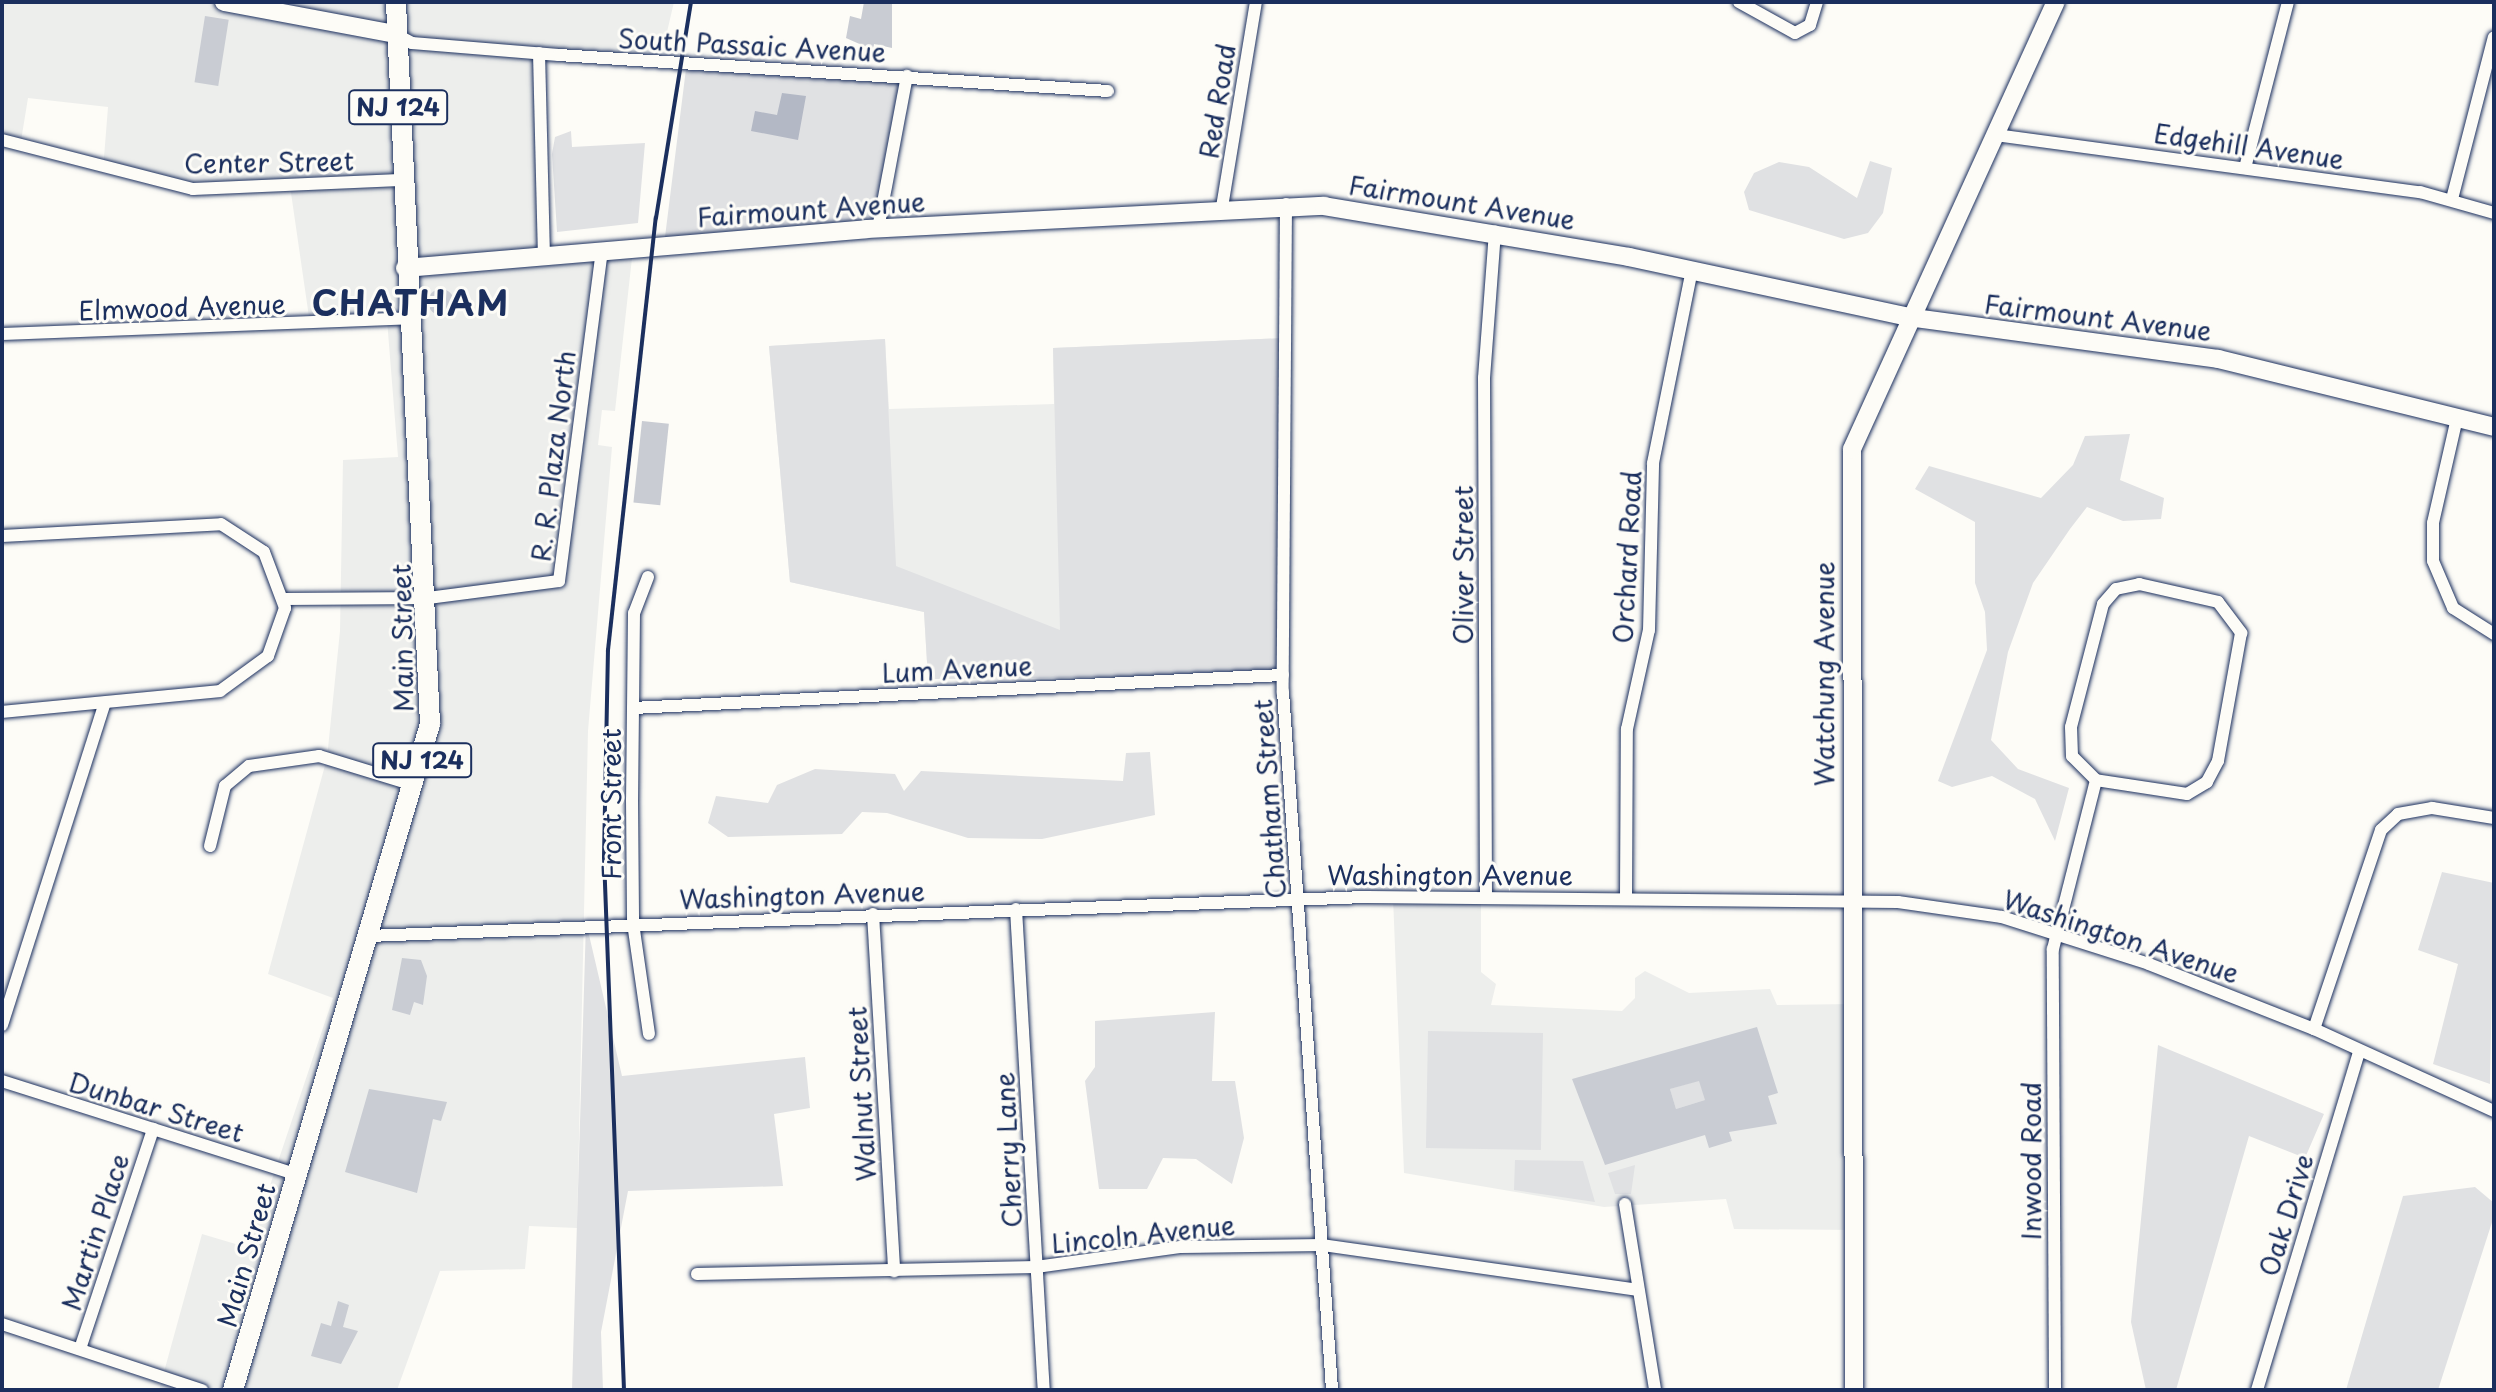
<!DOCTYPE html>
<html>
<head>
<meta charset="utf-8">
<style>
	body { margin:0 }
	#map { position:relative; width:2496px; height:1392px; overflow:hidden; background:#fdfcf7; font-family:"Playpen Sans",sans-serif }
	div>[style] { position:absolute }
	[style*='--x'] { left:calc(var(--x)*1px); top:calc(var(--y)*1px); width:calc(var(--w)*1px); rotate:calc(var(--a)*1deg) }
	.built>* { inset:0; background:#edeeec }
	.green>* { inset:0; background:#e0e1e3; transform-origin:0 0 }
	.water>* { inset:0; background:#b3b8c5 }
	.building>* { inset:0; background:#c9ccd3; transform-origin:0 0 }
	.round { border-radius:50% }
	.roads { filter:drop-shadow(0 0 2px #1b2f5e) drop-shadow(0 0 2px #1b2f5e) }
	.minor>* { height:12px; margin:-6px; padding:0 6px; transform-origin:6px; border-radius:6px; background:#fdfcf7 }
	.secondary>* { height:18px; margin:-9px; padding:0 9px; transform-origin:9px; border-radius:9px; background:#fdfcf7 }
	.primary>* { height:20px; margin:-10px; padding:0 10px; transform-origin:10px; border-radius:10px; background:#fdfcf7 }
	.rail>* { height:4px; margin:-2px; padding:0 2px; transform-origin:2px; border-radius:2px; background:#1b2f5e }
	span { translate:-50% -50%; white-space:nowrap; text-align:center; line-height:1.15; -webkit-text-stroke:6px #fdfcf7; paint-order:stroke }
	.shield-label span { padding:2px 6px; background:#fdfcf7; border:2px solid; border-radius:6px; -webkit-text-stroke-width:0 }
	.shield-label { font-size:24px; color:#1b2f5e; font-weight:700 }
	.street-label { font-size:26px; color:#1b2f5e }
	.district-label { font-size:34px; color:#1b2f5e; font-weight:700; letter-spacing:2px }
	.frame { position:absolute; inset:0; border:4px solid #1b2f5e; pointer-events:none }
</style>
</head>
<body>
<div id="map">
	<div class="built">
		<i style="clip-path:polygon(2px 2px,674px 2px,660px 62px,539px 53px,544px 266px,632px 258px,615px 411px,602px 410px,598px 445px,612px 447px,588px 731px,577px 1228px,529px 1226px,525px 1269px,440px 1271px,397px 1390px,159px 1390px,202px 1234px,249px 1248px,333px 998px,268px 974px,327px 758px,340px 631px,343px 460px,398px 457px,387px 320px,310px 324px,290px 186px,169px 187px,103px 170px,108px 107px,28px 98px,20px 147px,2px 140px)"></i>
		<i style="clip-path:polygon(1286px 338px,1280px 675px,928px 679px,924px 612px,790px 582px,769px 346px,885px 339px,889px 409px,1054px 404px,1053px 348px)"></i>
		<i style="clip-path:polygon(1393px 897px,1481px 898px,1481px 972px,1496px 984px,1491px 1005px,1622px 1011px,1635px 998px,1635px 978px,1645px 971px,1689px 993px,1770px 989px,1777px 1005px,1852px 1004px,1853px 1230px,1734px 1229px,1726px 1199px,1604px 1207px,1404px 1173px)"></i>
	</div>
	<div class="green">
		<i style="clip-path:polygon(687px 61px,908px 75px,877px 229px,664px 245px)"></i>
		<i style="clip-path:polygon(571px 131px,572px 147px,645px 143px,638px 223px,557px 232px,552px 154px,555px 137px)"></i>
		<i style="clip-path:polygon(1870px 161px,1892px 168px,1883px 213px,1868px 233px,1844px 239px,1749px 210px,1744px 192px,1754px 173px,1779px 162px,1809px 167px,1857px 198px)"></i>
		<i style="clip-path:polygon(1286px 338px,1280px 675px,928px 679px,924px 612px,790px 582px,769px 346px,885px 339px,896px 566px,1060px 630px,1053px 348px)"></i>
		<i style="clip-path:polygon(2130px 434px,2120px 480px,2164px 498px,2161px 519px,2123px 521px,2087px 507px,2070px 529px,2033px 583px,2008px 652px,1991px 740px,2018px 769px,2069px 788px,2055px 841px,2035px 799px,1992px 776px,1952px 787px,1938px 781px,1987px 650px,1985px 612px,1975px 583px,1975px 522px,1915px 489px,1929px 466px,2041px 498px,2073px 465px,2085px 436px)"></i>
		<i style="clip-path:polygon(1150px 752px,1155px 815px,1042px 839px,968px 838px,887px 813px,862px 812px,842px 834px,728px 837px,708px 823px,716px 796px,768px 803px,777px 785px,815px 769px,895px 774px,904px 791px,921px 771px,1123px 781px,1126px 753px)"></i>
		<i style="clip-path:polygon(2442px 872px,2494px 883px,2490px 1084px,2433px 1064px,2458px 964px,2418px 950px)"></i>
		<i style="clip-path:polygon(586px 922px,622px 1076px,805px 1057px,810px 1108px,774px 1114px,783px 1186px,628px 1191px,601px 1332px,603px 1390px,572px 1390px)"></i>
		<i style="clip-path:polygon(1215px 1012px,1212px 1081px,1235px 1081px,1244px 1138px,1232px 1184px,1196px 1159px,1163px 1158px,1147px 1189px,1099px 1189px,1085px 1081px,1095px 1067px,1095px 1021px)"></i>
		<i style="left:1428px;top:1031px;width:115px;height:117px;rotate:1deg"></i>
		<i style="clip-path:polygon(2158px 1045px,2324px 1114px,2305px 1158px,2249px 1136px,2176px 1390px,2146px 1390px,2131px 1322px)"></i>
		<i style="clip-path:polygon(1744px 1067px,1705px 1100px,1676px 1109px,1670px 1089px)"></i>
		<i style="clip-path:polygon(1515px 1160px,1583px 1161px,1595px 1202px,1514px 1190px)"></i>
		<i style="clip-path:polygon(1635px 1165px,1631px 1194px,1615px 1194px,1608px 1173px)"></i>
		<i style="clip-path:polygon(2475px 1187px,2494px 1203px,2494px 1216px,2438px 1390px,2346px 1390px,2403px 1196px)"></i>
	</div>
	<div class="water">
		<i style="clip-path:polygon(782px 93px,806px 96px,798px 140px,751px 131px,755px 111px,777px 115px)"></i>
	</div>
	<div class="building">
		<i style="clip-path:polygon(864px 2px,892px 2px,892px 48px,874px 44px,873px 50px,846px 38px,850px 16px,861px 19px)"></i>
		<i style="left:205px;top:16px;width:24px;height:67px;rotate:9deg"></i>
		<i class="round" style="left:428px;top:289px;width:26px;height:26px"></i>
		<i style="left:642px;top:421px;width:27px;height:82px;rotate:6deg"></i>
		<i style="clip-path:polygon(402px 958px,421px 960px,427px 976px,423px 1005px,414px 1002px,410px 1015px,392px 1010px)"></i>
		<i style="clip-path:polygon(evenodd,1757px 1027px,1778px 1093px,1768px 1096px,1777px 1124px,1729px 1132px,1732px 1141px,1709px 1148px,1705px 1135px,1605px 1165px,1572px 1079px,1757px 1027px,1699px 1081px,1705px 1100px,1676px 1109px,1670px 1089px,1699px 1081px)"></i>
		<i style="clip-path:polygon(369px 1089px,447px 1102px,441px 1121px,433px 1119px,417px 1193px,345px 1172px)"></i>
		<i style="clip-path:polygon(338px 1301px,349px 1305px,343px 1327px,358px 1331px,341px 1364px,311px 1356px,321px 1323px,331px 1326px)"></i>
	</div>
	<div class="roads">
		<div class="minor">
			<i style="--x:1739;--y:2;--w:64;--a:29"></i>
			<i style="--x:1795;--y:33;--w:17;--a:-28"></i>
			<i style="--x:1810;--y:25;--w:24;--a:-73"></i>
			<i style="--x:395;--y:34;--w:19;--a:28"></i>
			<i style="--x:412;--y:43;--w:147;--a:4.7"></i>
			<i style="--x:559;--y:55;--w:550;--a:3.75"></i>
			<i style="--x:539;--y:53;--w:202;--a:88.6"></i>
			<i style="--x:1996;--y:135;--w:428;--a:7.7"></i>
			<i style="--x:2420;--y:192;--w:77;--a:15.8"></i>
			<i style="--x:2;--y:140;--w:197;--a:14.4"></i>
			<i style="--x:193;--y:189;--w:207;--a:-2.5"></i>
			<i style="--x:2245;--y:168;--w:171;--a:-75.5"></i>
			<i style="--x:2452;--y:199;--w:167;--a:-75.5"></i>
			<i style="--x:1286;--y:204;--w:488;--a:90.4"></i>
			<i style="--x:1283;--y:692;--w:700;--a:85.98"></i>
			<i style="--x:1222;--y:207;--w:208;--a:-80.6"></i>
			<i style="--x:878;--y:229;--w:156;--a:-79.3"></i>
			<i style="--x:2;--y:334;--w:409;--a:-2.2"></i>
			<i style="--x:2457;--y:418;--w:108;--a:102.9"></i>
			<i style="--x:2433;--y:523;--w:38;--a:90"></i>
			<i style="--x:2433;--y:561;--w:51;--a:66.9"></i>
			<i style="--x:2453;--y:608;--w:49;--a:32.4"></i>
			<i style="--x:2;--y:536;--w:219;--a:-3.1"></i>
			<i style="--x:221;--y:524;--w:51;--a:33.1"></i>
			<i style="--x:264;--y:552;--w:60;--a:69.4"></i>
			<i style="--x:285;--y:608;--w:51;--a:109.5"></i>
			<i style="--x:268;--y:656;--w:59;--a:143.9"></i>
			<i style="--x:220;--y:691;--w:219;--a:174.5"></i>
			<i style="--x:648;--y:577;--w:39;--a:111"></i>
			<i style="--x:634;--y:613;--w:187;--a:90.6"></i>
			<i style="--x:632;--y:800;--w:123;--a:89.5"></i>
			<i style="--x:633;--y:923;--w:112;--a:81.8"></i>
			<i style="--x:2139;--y:584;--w:81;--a:12.8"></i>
			<i style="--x:2218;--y:602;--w:39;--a:53"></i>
			<i style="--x:2241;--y:633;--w:130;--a:100.2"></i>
			<i style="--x:2218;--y:761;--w:24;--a:118"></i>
			<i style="--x:2207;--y:782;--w:23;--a:149"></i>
			<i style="--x:2187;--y:794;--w:92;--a:-171.3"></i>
			<i style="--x:2096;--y:780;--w:34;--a:-135"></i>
			<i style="--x:2072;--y:756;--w:29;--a:-92"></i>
			<i style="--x:2071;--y:727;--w:127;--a:-75.4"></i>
			<i style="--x:2103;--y:604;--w:20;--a:-49"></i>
			<i style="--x:2116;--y:589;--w:24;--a:-12"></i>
			<i style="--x:284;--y:599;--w:144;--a:-0.4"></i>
			<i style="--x:428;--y:598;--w:132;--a:-7.4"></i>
			<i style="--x:559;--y:581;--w:334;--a:-82.6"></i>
			<i style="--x:633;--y:708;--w:651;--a:-2.91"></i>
			<i style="--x:210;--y:846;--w:62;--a:-76"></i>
			<i style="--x:225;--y:786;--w:31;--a:-40"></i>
			<i style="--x:249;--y:766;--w:71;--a:-8.1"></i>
			<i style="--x:319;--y:756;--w:99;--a:17"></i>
			<i style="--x:1626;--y:896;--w:167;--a:-89.7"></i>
			<i style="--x:1627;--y:729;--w:101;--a:-77.5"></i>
			<i style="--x:1649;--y:630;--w:167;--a:-88.6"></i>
			<i style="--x:1653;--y:463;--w:198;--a:-78.6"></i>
			<i style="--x:1486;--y:898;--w:520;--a:-90.22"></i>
			<i style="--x:1484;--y:378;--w:147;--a:-85.7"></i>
			<i style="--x:1016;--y:909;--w:482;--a:86.7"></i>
			<i style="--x:873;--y:914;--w:358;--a:86.6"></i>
			<i style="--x:368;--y:936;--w:1000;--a:-2.24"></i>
			<i style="--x:1367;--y:897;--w:531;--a:0.54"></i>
			<i style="--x:1898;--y:902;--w:105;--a:8.2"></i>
			<i style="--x:2002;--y:917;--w:154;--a:17.7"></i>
			<i style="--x:2149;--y:964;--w:177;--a:21.5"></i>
			<i style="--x:2314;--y:1029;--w:198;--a:24.5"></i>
			<i style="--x:2;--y:1025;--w:338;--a:-72.3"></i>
			<i style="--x:2314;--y:1029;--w:210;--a:-71.4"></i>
			<i style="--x:2381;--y:830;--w:23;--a:-43"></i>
			<i style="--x:2398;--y:814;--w:35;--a:-10"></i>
			<i style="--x:2432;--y:808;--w:63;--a:9.2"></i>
			<i style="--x:2;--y:1081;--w:308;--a:17.6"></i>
			<i style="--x:1625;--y:1204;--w:188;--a:80.8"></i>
			<i style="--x:697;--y:1274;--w:339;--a:-1.2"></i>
			<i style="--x:1036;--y:1267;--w:145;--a:-7.9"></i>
			<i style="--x:1180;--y:1247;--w:142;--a:-0.8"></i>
			<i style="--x:1322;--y:1245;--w:319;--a:8.1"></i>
			<i style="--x:2;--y:1324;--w:211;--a:18.3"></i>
			<i style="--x:80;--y:1349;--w:232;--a:-71.6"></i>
			<i style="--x:2055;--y:1390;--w:441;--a:-90.3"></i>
			<i style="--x:2053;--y:949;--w:174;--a:-75.7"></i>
			<i style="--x:2257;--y:1390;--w:353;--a:-73.2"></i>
		</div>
		<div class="secondary">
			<i style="--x:224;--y:2;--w:174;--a:10.6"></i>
			<i style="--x:405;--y:268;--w:463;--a:-4.8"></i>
			<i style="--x:866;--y:229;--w:459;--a:-2.9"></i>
			<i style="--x:1324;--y:206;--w:309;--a:9.5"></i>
			<i style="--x:1629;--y:257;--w:285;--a:12.1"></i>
			<i style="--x:1908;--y:317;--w:313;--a:7.7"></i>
			<i style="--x:2218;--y:359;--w:284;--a:13.8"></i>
			<i style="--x:1854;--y:1390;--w:941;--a:-90.12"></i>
			<i style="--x:1852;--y:449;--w:491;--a:-65.5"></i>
		</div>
		<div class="primary">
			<i style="--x:233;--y:1390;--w:695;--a:-73.52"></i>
			<i style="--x:430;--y:724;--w:723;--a:-92.7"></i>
		</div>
	</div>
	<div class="rail">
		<i style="--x:624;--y:1390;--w:533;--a:-92.15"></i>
		<i style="--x:604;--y:857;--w:207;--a:-88.9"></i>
		<i style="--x:608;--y:650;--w:435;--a:-83.7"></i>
		<i style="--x:656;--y:218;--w:219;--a:-80.8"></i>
	</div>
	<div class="shield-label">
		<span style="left:398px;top:107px">NJ 124</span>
		<span style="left:422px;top:760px">NJ 124</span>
	</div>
	<div class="street-label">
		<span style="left:752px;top:45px;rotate:3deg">South Passaic Avenue</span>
		<span style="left:1217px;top:101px;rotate:-81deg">Red Road</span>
		<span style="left:2249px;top:146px;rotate:8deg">Edgehill Avenue</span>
		<span style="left:269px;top:162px;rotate:-1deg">Center Street</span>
		<span style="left:1462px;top:202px;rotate:9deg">Fairmount Avenue</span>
		<span style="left:811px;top:209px;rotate:-4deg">Fairmount Avenue</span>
		<span style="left:182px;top:307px;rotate:-2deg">Elmwood Avenue</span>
		<span style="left:2098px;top:317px;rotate:7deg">Fairmount Avenue</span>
		<span style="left:553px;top:456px;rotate:-83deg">R. R. Plaza North</span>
		<span style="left:1627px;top:557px;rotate:-87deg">Orchard Road</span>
		<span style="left:1463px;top:565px;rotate:-90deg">Oliver Street</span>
		<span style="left:402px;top:638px;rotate:-91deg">Main Street</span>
		<span style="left:957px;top:669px;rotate:-3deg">Lum Avenue</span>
		<span style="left:1824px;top:674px;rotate:-90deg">Watchung Avenue</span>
		<span style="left:1269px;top:799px;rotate:-94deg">Chatham Street</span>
		<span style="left:611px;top:804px;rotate:-90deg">Front Street</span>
		<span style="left:1450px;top:875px">Washington Avenue</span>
		<span style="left:802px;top:895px;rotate:-2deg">Washington Avenue</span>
		<span style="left:2121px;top:936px;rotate:18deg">Washington Avenue</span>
		<span style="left:861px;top:1094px;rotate:-93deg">Walnut Street</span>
		<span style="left:156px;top:1107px;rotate:17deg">Dunbar Street</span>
		<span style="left:1008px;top:1150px;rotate:-93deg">Cherry Lane</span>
		<span style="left:2031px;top:1161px;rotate:-90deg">Inwood Road</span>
		<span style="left:2286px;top:1215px;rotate:-73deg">Oak Drive</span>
		<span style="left:95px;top:1232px;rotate:-72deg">Martin Place</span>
		<span style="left:1143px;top:1234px;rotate:-6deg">Lincoln Avenue</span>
		<span style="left:246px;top:1255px;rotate:-74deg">Main Street</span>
	</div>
	<div class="district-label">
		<span style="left:411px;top:303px">CHATHAM</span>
	</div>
	<div class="frame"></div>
</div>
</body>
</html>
